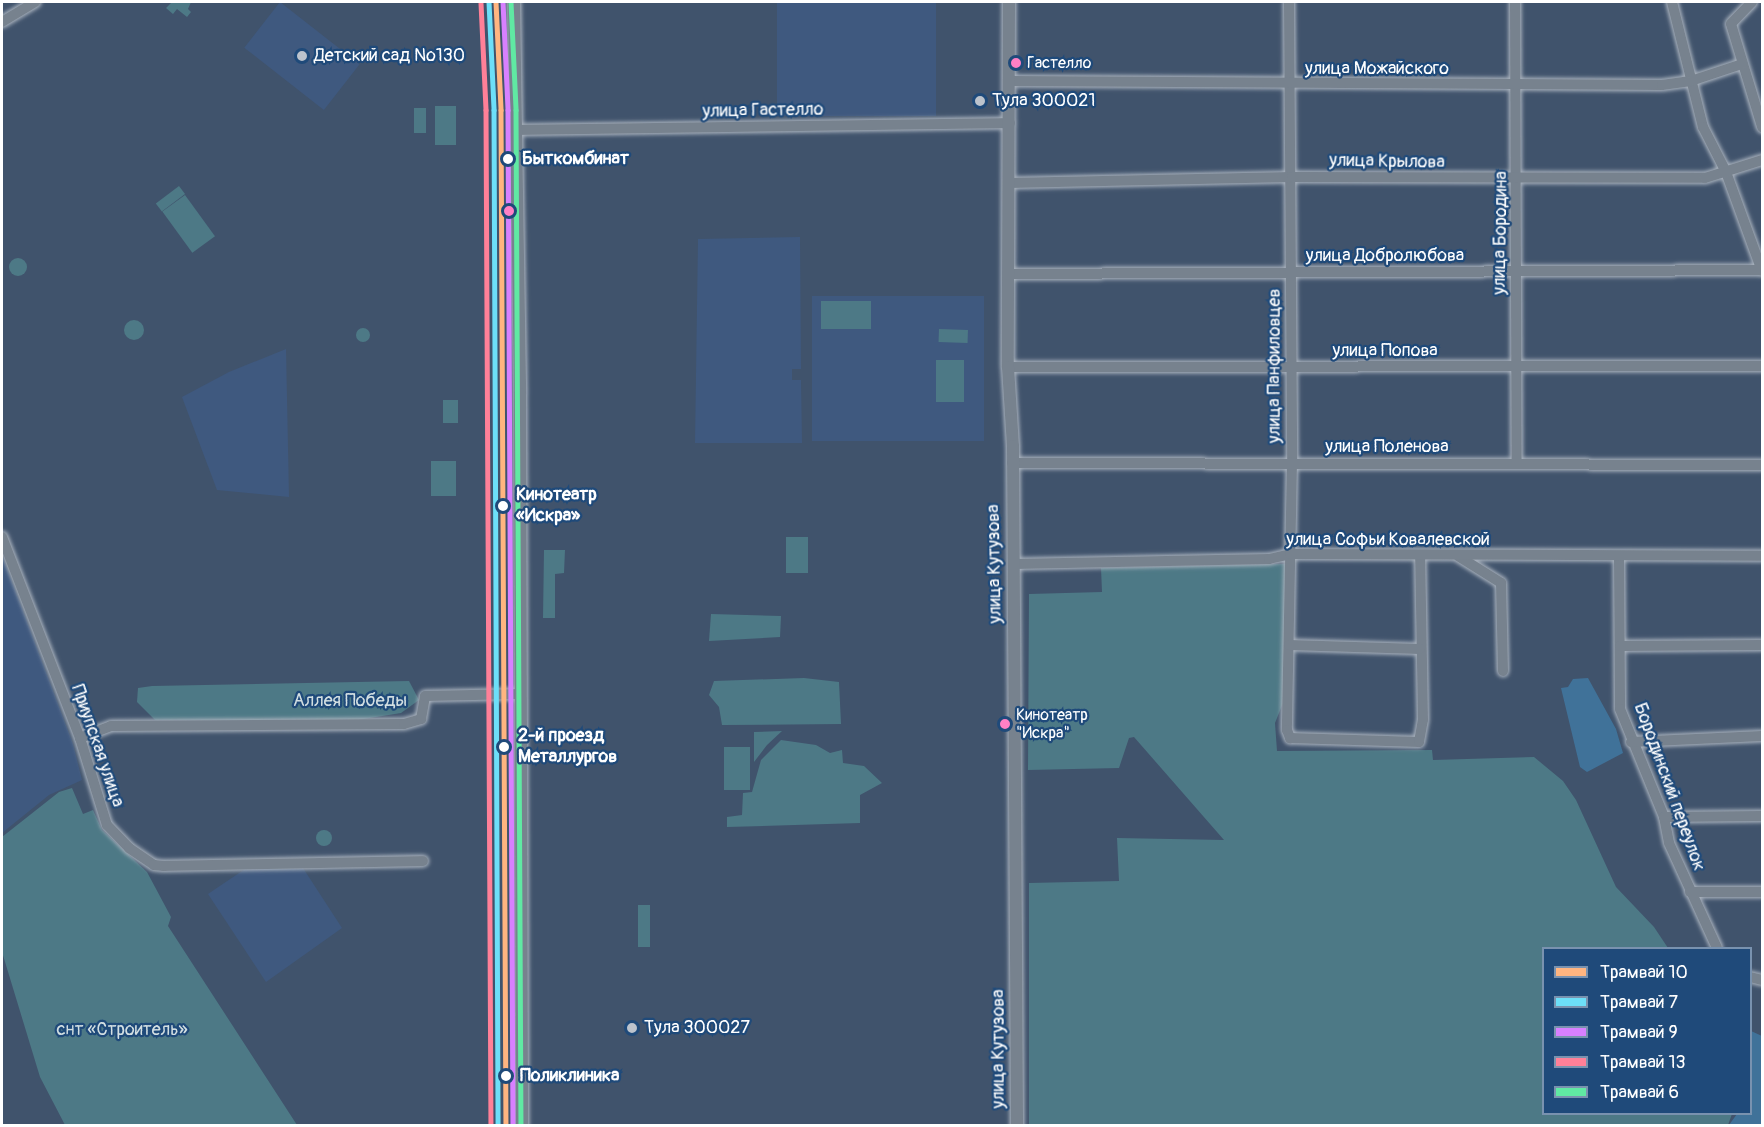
<!DOCTYPE html>
<html>
<head>
<meta charset="utf-8">
<style>
	body { margin:0 }
	#map { position:relative; width:1764px; height:1127px; overflow:hidden; background:#40536c; font-family:Pangolin,sans-serif }
	div>[style] { position:absolute }
	[style*='--x'] { left:calc(var(--x)*1px); top:calc(var(--y)*1px); width:calc(var(--w)*1px); rotate:calc(var(--a)*1deg) }
	.built>* { inset:0; background:#3f597f; transform-origin:0 0 }
	.green>* { inset:0; background:#4d7986; transform-origin:0 0 }
	.round { border-radius:50% }
	.water>* { inset:0; background:#407299 }
	.roads { filter:drop-shadow(0 0 2px #a9b2bd) drop-shadow(0 0 2px #a9b2bd) }
	.minor>* { height:10px; margin:-5px; padding:0 5px; transform-origin:5px; border-radius:5px; background:#77828e }
	.major>* { height:12px; margin:-6px; padding:0 6px; transform-origin:6px; border-radius:6px; background:#77828e }
	.tram-1>* { height:4.5px; margin:-2.25px; padding:0 2.25px; transform-origin:2.25px; border-radius:2.25px; background:#ffb580 }
	.tram-2>* { height:4.5px; margin:-2.25px; padding:0 2.25px; transform-origin:2.25px; border-radius:2.25px; background:#6ddff8 }
	.tram-3>* { height:4.5px; margin:-2.25px; padding:0 2.25px; transform-origin:2.25px; border-radius:2.25px; background:#d880ff }
	.tram-4>* { height:4.5px; margin:-2.25px; padding:0 2.25px; transform-origin:2.25px; border-radius:2.25px; background:#ff8098 }
	.tram-5>* { height:4.5px; margin:-2.25px; padding:0 2.25px; transform-origin:2.25px; border-radius:2.25px; background:#60e9a3 }
	.dots>* { width:16px; height:16px; translate:-50% -50%; box-sizing:border-box; border:3px solid #1f4a7a; border-radius:50% }
	span { translate:-50% -50%; white-space:nowrap; text-align:center; line-height:1.15; -webkit-text-stroke:4.5px #1f4a7a; paint-order:stroke }
	.bus-label { font-size:16px; color:#fff }
	.left { translate:0 -50%; text-align:left }
	.poi-label { font-size:18px; color:#fff }
	.street-label { font-size:18px; color:#fff }
	.stop-label { font-size:18px; color:#fff; font-weight:700 }
	.park-label { font-size:18px; color:#d3dfe2 }
	.frame { position:absolute; inset:0; border:3px solid #fff; pointer-events:none }
	.legend { position:absolute; left:1542px; top:947px; width:210px; height:168px; box-sizing:border-box; background:#1f4a7a; border:2px solid #7992af; margin:0; padding:8px 10px; list-style:none; font-size:18px; color:#fff }
	.legend li { display:flex; align-items:center; gap:12px; height:30px }
	.legend b { width:30px; border:2px solid #7992af }
</style>
</head>
<body>
<div id="map">
	<div class="built">
		<i style="left:280px;top:2px;width:101px;height:58px;rotate:38deg"></i>
		<i style="left:777px;top:2px;width:159px;height:114px"></i>
		<i style="clip-path:polygon(800px 237px,801px 369px,792px 369px,792px 380px,801px 380px,802px 443px,695px 443px,698px 239px)"></i>
		<i style="left:812px;top:296px;width:172px;height:145px"></i>
		<i style="clip-path:polygon(286px 349px,289px 497px,217px 490px,182px 397px,229px 372px)"></i>
		<i style="clip-path:polygon(2px 555px,73px 744px,82px 780px,49px 795px,2px 833px)"></i>
		<i style="clip-path:polygon(303px 868px,342px 928px,266px 982px,208px 894px,245px 869px)"></i>
	</div>
	<div class="green">
		<i style="clip-path:polygon(172px 2px,191px 2px,188px 9px,191px 12px,187px 17px,177px 9px,173px 14px,166px 8px)"></i>
		<i style="left:435px;top:106px;width:21px;height:39px"></i>
		<i style="left:414px;top:108px;width:12px;height:25px"></i>
		<i style="left:179px;top:186px;width:10px;height:29px;rotate:53deg"></i>
		<i style="left:185px;top:195px;width:51px;height:28px;rotate:54deg"></i>
		<i class="round" style="left:9px;top:258px;width:18px;height:18px"></i>
		<i style="left:871px;top:301px;width:28px;height:50px;rotate:90deg"></i>
		<i class="round" style="left:124px;top:320px;width:20px;height:20px"></i>
		<i class="round" style="left:356px;top:328px;width:14px;height:14px"></i>
		<i style="left:939px;top:329px;width:29px;height:13px;rotate:2deg"></i>
		<i style="left:936px;top:360px;width:28px;height:42px"></i>
		<i style="left:458px;top:400px;width:23px;height:15px;rotate:90deg"></i>
		<i style="left:456px;top:461px;width:35px;height:25px;rotate:90deg"></i>
		<i style="left:786px;top:537px;width:22px;height:36px"></i>
		<i style="clip-path:polygon(544px 550px,565px 550px,564px 573px,555px 574px,555px 618px,543px 618px)"></i>
		<i style="clip-path:polygon(1286px 564px,1283px 703px,1275px 723px,1277px 751px,1432px 750px,1433px 760px,1534px 757px,1563px 781px,1576px 800px,1616px 887px,1654px 927px,1668px 948px,1544px 948px,1544px 1114px,1732px 1114px,1728px 1125px,1029px 1125px,1029px 883px,1119px 881px,1117px 838px,1224px 840px,1134px 737px,1129px 738px,1119px 768px,1028px 770px,1029px 594px,1102px 592px,1101px 568px)"></i>
		<i style="clip-path:polygon(711px 614px,781px 616px,780px 637px,709px 641px)"></i>
		<i style="clip-path:polygon(804px 678px,839px 682px,841px 724px,722px 725px,719px 707px,709px 695px,714px 681px)"></i>
		<i style="clip-path:polygon(409px 681px,419px 700px,401px 713px,351px 721px,155px 720px,137px 702px,138px 688px,152px 686px)"></i>
		<i style="clip-path:polygon(782px 731px,767px 745px,754px 762px,754px 732px)"></i>
		<i style="clip-path:polygon(781px 740px,816px 745px,830px 753px,842px 750px,843px 763px,864px 766px,882px 783px,860px 795px,860px 823px,727px 827px,727px 817px,742px 815px,743px 793px,752px 792px,761px 760px)"></i>
		<i style="left:724px;top:747px;width:26px;height:43px"></i>
		<i style="clip-path:polygon(72px 788px,83px 814px,93px 810px,102px 830px,147px 872px,171px 917px,168px 926px,297px 1125px,65px 1125px,40px 1077px,2px 952px,2px 837px,59px 792px)"></i>
		<i class="round" style="left:316px;top:830px;width:16px;height:16px"></i>
		<i style="left:638px;top:905px;width:12px;height:42px"></i>
	</div>
	<div class="water">
		<i style="clip-path:polygon(1588px 678px,1616px 729px,1623px 753px,1587px 772px,1580px 767px,1561px 688px,1568px 687px,1573px 679px)"></i>
		<i style="clip-path:polygon(1751px 1031px,1762px 1036px,1762px 1125px,1729px 1125px,1737px 1114px,1750px 1114px)"></i>
	</div>
	<div class="roads">
		<div class="minor">
			<i style="--x:1289;--y:2;--w:460;--a:89.6"></i>
			<i style="--x:1292;--y:462;--w:268;--a:91.1"></i>
			<i style="--x:1287;--y:730;--w:9;--a:69"></i>
			<i style="--x:1290;--y:738;--w:129;--a:1.8"></i>
			<i style="--x:1419;--y:742;--w:22;--a:-80"></i>
			<i style="--x:1423;--y:720;--w:164;--a:-91"></i>
			<i style="--x:1515;--y:2;--w:462;--a:89.8"></i>
			<i style="--x:1672;--y:2;--w:129;--a:76.1"></i>
			<i style="--x:1703;--y:127;--w:51;--a:62.9"></i>
			<i style="--x:1726;--y:172;--w:105;--a:70"></i>
			<i style="--x:1752;--y:2;--w:30;--a:134"></i>
			<i style="--x:1731;--y:24;--w:108;--a:73.2"></i>
			<i style="--x:2;--y:22;--w:39;--a:-31"></i>
			<i style="--x:1009;--y:81;--w:653;--a:0.35"></i>
			<i style="--x:1662;--y:85;--w:29;--a:-8"></i>
			<i style="--x:1691;--y:81;--w:54;--a:-18.4"></i>
			<i style="--x:518;--y:130;--w:492;--a:-0.8"></i>
			<i style="--x:1009;--y:183;--w:283;--a:-1.2"></i>
			<i style="--x:1292;--y:177;--w:413;--a:0.1"></i>
			<i style="--x:1705;--y:178;--w:60;--a:-17.5"></i>
			<i style="--x:1008;--y:274;--w:754;--a:-0.3"></i>
			<i style="--x:1008;--y:367;--w:754;--a:-0.08"></i>
			<i style="--x:1012;--y:463;--w:750;--a:0.15"></i>
			<i style="--x:2;--y:537;--w:216;--a:68.8"></i>
			<i style="--x:80;--y:738;--w:91;--a:72.8"></i>
			<i style="--x:107;--y:825;--w:32;--a:46"></i>
			<i style="--x:129;--y:848;--w:30;--a:34"></i>
			<i style="--x:154;--y:865;--w:10;--a:6"></i>
			<i style="--x:164;--y:866;--w:259;--a:-1.1"></i>
			<i style="--x:1458;--y:556;--w:51;--a:32.1"></i>
			<i style="--x:1501;--y:583;--w:88;--a:88.7"></i>
			<i style="--x:1619;--y:557;--w:152;--a:89.6"></i>
			<i style="--x:1620;--y:709;--w:117;--a:67.8"></i>
			<i style="--x:1664;--y:817;--w:26;--a:79"></i>
			<i style="--x:1669;--y:843;--w:115;--a:65.4"></i>
			<i style="--x:1014;--y:564;--w:255;--a:-1.1"></i>
			<i style="--x:1269;--y:559;--w:22;--a:-13"></i>
			<i style="--x:1290;--y:554;--w:472;--a:0.2"></i>
			<i style="--x:1289;--y:645;--w:131;--a:1.7"></i>
			<i style="--x:1620;--y:646;--w:142;--a:-0.4"></i>
			<i style="--x:80;--y:738;--w:33;--a:-21"></i>
			<i style="--x:111;--y:726;--w:293;--a:-0.4"></i>
			<i style="--x:404;--y:724;--w:18;--a:-16"></i>
			<i style="--x:421;--y:719;--w:23;--a:-80"></i>
			<i style="--x:425;--y:696;--w:96;--a:-1.2"></i>
			<i style="--x:1631;--y:742;--w:131;--a:-2.6"></i>
			<i style="--x:1664;--y:817;--w:98;--a:-0.6"></i>
			<i style="--x:1690;--y:892;--w:72;--a:0"></i>
			<i style="--x:1750;--y:977;--w:12;--a:14"></i>
		</div>
		<div class="major">
			<i style="--x:514;--y:2;--w:392;--a:89.1"></i>
			<i style="--x:520;--y:394;--w:732;--a:89.84"></i>
			<i style="--x:1009;--y:2;--w:365;--a:90.2"></i>
			<i style="--x:1008;--y:367;--w:79;--a:86.4"></i>
			<i style="--x:1013;--y:446;--w:680;--a:89.66"></i>
		</div>
	</div>
	<div class="tram-1">
		<i style="--x:496;--y:2;--w:108;--a:87.3"></i>
		<i style="--x:501;--y:110;--w:1016;--a:89.72"></i>
	</div>
	<div class="tram-2">
		<i style="--x:489;--y:2;--w:108;--a:87.3"></i>
		<i style="--x:494;--y:110;--w:1016;--a:89.77"></i>
	</div>
	<div class="tram-3">
		<i style="--x:503;--y:2;--w:108;--a:87.3"></i>
		<i style="--x:508;--y:110;--w:1016;--a:89.72"></i>
	</div>
	<div class="tram-4">
		<i style="--x:481;--y:3;--w:107;--a:87.3"></i>
		<i style="--x:486;--y:110;--w:1016;--a:89.72"></i>
	</div>
	<div class="tram-5">
		<i style="--x:511;--y:2;--w:108;--a:87.3"></i>
		<i style="--x:516;--y:110;--w:1016;--a:89.72"></i>
	</div>
	<div class="dots">
		<i style="left:302px;top:56px;background:#bcc3cc"></i>
		<i style="left:1016px;top:63px;background:#ff80c5"></i>
		<i style="left:980px;top:101px;background:#bcc3cc"></i>
		<i style="left:508px;top:159px;background:#fff"></i>
		<i style="left:509px;top:211px;background:#ff80c5"></i>
		<i style="left:503px;top:506px;background:#fff"></i>
		<i style="left:1005px;top:724px;background:#ff80c5"></i>
		<i style="left:504px;top:747px;background:#fff"></i>
		<i style="left:632px;top:1028px;background:#bcc3cc"></i>
		<i style="left:506px;top:1076px;background:#fff"></i>
	</div>
	<div class="bus-label">
		<span class="left" style="left:1027px;top:63px">Гастелло</span>
		<span class="left" style="left:1016px;top:724px">Кинотеатр<br>"Искра"</span>
	</div>
	<div class="poi-label">
		<span class="left" style="left:314px;top:56px">Детский сад №130</span>
		<span class="left" style="left:992px;top:101px">Тула 300021</span>
		<span class="left" style="left:644px;top:1028px">Тула 300027</span>
	</div>
	<div class="street-label">
		<span style="left:1377px;top:69px">улица Можайского</span>
		<span style="left:763px;top:111px;rotate:-1deg">улица Гастелло</span>
		<span style="left:1387px;top:162px;rotate:1deg">улица Крылова</span>
		<span style="left:1501px;top:233px;rotate:-89deg">улица Бородина</span>
		<span style="left:1385px;top:256px">улица Добролюбова</span>
		<span style="left:1385px;top:351px">улица Попова</span>
		<span style="left:1275px;top:366px;rotate:-90deg">улица Панфиловцев</span>
		<span style="left:1387px;top:447px">улица Поленова</span>
		<span style="left:1388px;top:540px">улица Софьи Ковалевской</span>
		<span style="left:995px;top:564px;rotate:-91deg">улица Кутузова</span>
		<span style="left:97px;top:746px;rotate:71deg">Приупская улица</span>
		<span style="left:1669px;top:787px;rotate:70deg">Бородинский переулок</span>
		<span style="left:999px;top:1049px;rotate:-90deg">улица Кутузова</span>
	</div>
	<div class="stop-label">
		<span class="left" style="left:522px;top:159px">Быткомбинат</span>
		<span class="left" style="left:516px;top:506px">Кинотеатр<br>«Искра»</span>
		<span class="left" style="left:518px;top:747px">2-й проезд<br>Металлургов</span>
		<span class="left" style="left:520px;top:1076px">Поликлиника</span>
	</div>
	<div class="park-label">
		<span style="left:350px;top:701px">Аллея Победы</span>
		<span style="left:122px;top:1030px">снт «Строитель»</span>
	</div>
	<div class="frame"></div>
	<ul class="legend">
	<li><b style="height:8px;background:#ffb580"></b>Трамвай 10</li>
	<li><b style="height:8px;background:#6ddff8"></b>Трамвай 7</li>
	<li><b style="height:8px;background:#d880ff"></b>Трамвай 9</li>
	<li><b style="height:8px;background:#ff8098"></b>Трамвай 13</li>
	<li><b style="height:8px;background:#60e9a3"></b>Трамвай 6</li>
	</ul>
</div>
</body>
</html>
